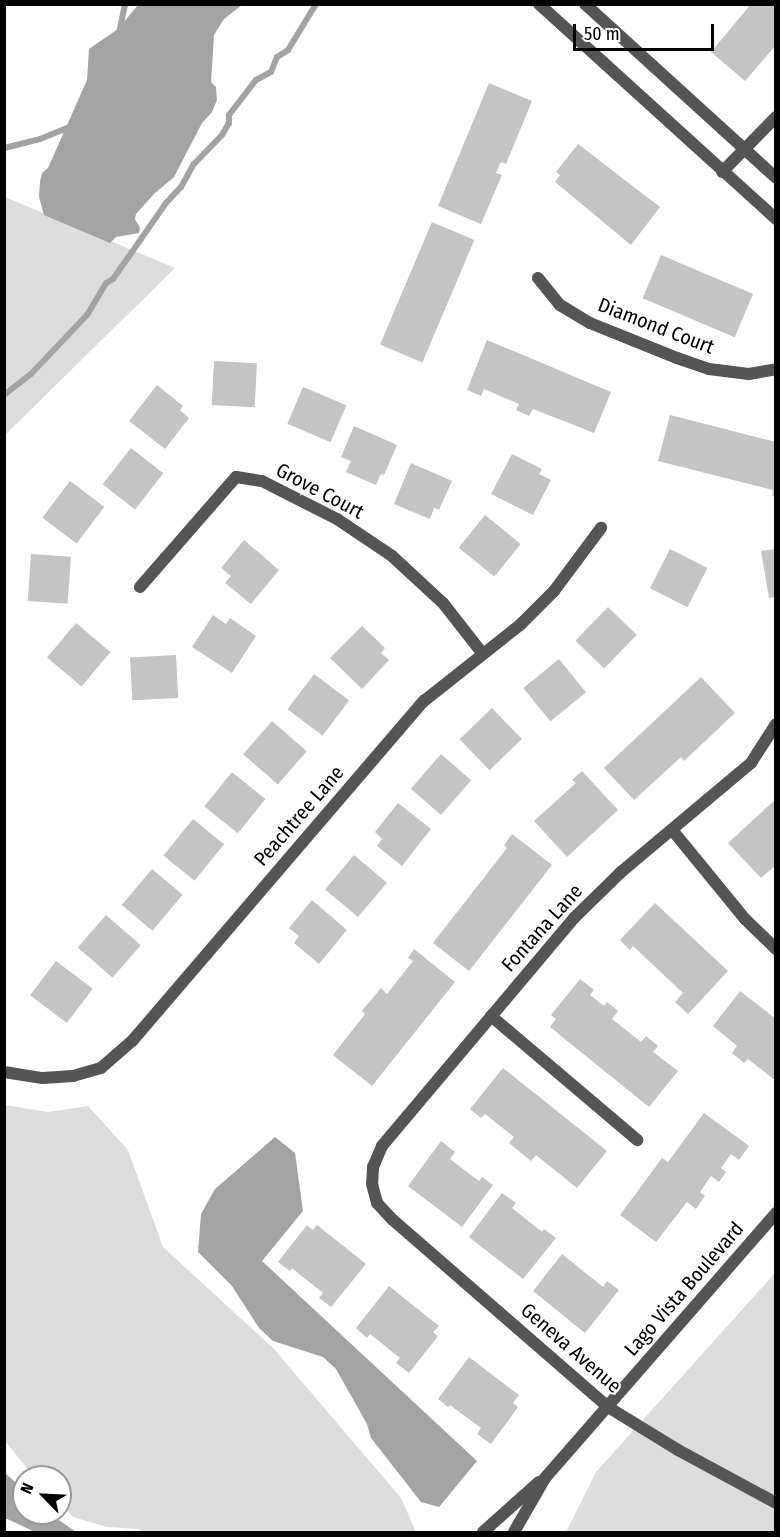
<!DOCTYPE html>
<html>
<head>
<meta charset="utf-8">
<style>
	body { margin:0 }
	#map { position:relative; width:780px; height:1537px; overflow:hidden; background:#fff; font-family:"Fira Sans Condensed",sans-serif }
	div>[style] { position:absolute }
	[style*='--x'] { left:calc(var(--x)*1px); top:calc(var(--y)*1px); width:calc(var(--w)*1px); rotate:calc(var(--a)*1deg) }
	.green>* { inset:0; background:#dcdcdc }
	.water>* { inset:0; background:#a3a3a3 }
	.stream>* { height:6px; margin:-3px; padding:0 3px; transform-origin:3px; border-radius:3px; background:#a3a3a3 }
	.building>* { inset:0; background:#c4c4c4; transform-origin:0 0 }
	.minor>* { height:12px; margin:-6px; padding:0 6px; transform-origin:6px; border-radius:6px; background:#555 }
	span { translate:-50% -50%; white-space:nowrap; text-align:center; line-height:1.15; -webkit-text-stroke:4.5px #fff; paint-order:stroke }
	.street-label { font-size:20px; color:#000 }
	.frame { position:absolute; inset:0; border:6px solid #000; pointer-events:none }
	.north { position:absolute; left:12px; top:1465px; width:60px; height:60px; box-sizing:border-box; background:#fff; border:2px solid #999; border-radius:50%; rotate:294deg; font-size:16px; font-weight:700; line-height:24px; text-align:center; color:#000 }
	.north::after { content:''; display:block; margin:auto; width:21px; height:27px; background:#000; clip-path:polygon(50% 0,100% 100%,50% 72%,0 100%) }
	.scale { position:absolute; left:573px; top:24px; width:141px; height:27px; box-sizing:border-box; border:3px solid #000; border-top:0; padding-left:8px; font-size:18px; line-height:21px; white-space:nowrap; color:#000; -webkit-text-stroke:4px #fff; paint-order:stroke }
</style>
</head>
<body>
<div id="map">
	<div class="green">
		<i style="clip-path:polygon(5px 197px,175px 268px,5px 435px)"></i>
		<i style="clip-path:polygon(5px 1105px,48px 1112px,88px 1106px,128px 1150px,163px 1247px,274px 1349px,401px 1498px,416px 1532px,146px 1532px,138px 1529px,107px 1527px,73px 1517px,60px 1504px,60px 1477px,34px 1477px,5px 1441px)"></i>
		<i style="clip-path:polygon(775px 1273px,775px 1532px,566px 1532px,596px 1472px)"></i>
	</div>
	<div class="water">
		<i style="clip-path:polygon(138px 5px,242px 5px,224px 19px,214px 35px,211px 82px,216px 87px,217px 100px,212px 112px,202px 123px,174px 177px,154px 194px,136px 214px,135px 219px,140px 228px,139px 233px,116px 237px,110px 243px,44px 215px,39px 197px,40px 181px,42px 173px,48px 168px,87px 80px,89px 49px,118px 29px)"></i>
		<i style="clip-path:polygon(275px 1137px,295px 1153px,303px 1211px,262px 1261px,477px 1461px,439px 1507px,421px 1502px,371px 1438px,367px 1424px,336px 1369px,323px 1357px,273px 1341px,259px 1328px,232px 1286px,198px 1252px,201px 1214px,215px 1189px)"></i>
		<i style="clip-path:polygon(4px 1472px,24px 1490px,24px 1513px,49px 1513px,76px 1532px,35px 1532px,5px 1518px)"></i>
	</div>
	<div class="stream">
		<i style="--x:119;--y:33;--w:30;--a:-78"></i>
		<i style="--x:4;--y:148;--w:37;--a:-14"></i>
		<i style="--x:40;--y:139;--w:35;--a:-22"></i>
		<i style="--x:4;--y:395;--w:34;--a:-38"></i>
		<i style="--x:31;--y:374;--w:81;--a:-46.5"></i>
		<i style="--x:87;--y:315;--w:37;--a:-59"></i>
		<i style="--x:106;--y:283;--w:8;--a:-30"></i>
		<i style="--x:113;--y:279;--w:21;--a:-55"></i>
		<i style="--x:125;--y:262;--w:72;--a:-55.2"></i>
		<i style="--x:166;--y:203;--w:22;--a:-47"></i>
		<i style="--x:181;--y:187;--w:26;--a:-61"></i>
		<i style="--x:194;--y:164;--w:40;--a:-46"></i>
		<i style="--x:222;--y:135;--w:14;--a:-60"></i>
		<i style="--x:229;--y:123;--w:8;--a:-90"></i>
		<i style="--x:229;--y:115;--w:44;--a:-52.4"></i>
		<i style="--x:256;--y:80;--w:17;--a:-28"></i>
		<i style="--x:271;--y:72;--w:16;--a:-68"></i>
		<i style="--x:277;--y:57;--w:13;--a:-32"></i>
		<i style="--x:288;--y:50;--w:54;--a:-58.7"></i>
	</div>
	<div class="building">
		<i style="clip-path:polygon(751px 4px,776px 4px,776px 45px,745px 81px,711px 52px)"></i>
		<i style="clip-path:polygon(489px 83px,532px 101px,506px 164px,501px 162px,496px 173px,502px 175px,481px 224px,438px 206px)"></i>
		<i style="clip-path:polygon(578px 144px,660px 207px,631px 245px,555px 182px,560px 175px,556px 172px)"></i>
		<i style="left:432px;top:222px;width:46px;height:133px;rotate:23deg"></i>
		<i style="left:661px;top:255px;width:100px;height:47px;rotate:23deg"></i>
		<i style="clip-path:polygon(487px 340px,611px 392px,594px 433px,533px 409px,529px 416px,516px 410px,519px 404px,484px 389px,481px 396px,467px 390px)"></i>
		<i style="left:214px;top:361px;width:43px;height:44px;rotate:3deg"></i>
		<i style="clip-path:polygon(157px 385px,183px 406px,180px 410px,189px 418px,165px 449px,129px 421px)"></i>
		<i style="left:303px;top:387px;width:47px;height:40px;rotate:23deg"></i>
		<i style="clip-path:polygon(670px 415px,776px 442px,776px 497px,772px 496px,773px 490px,658px 461px)"></i>
		<i style="clip-path:polygon(354px 426px,397px 445px,384px 475px,381px 474px,376px 485px,346px 472px,351px 461px,341px 457px)"></i>
		<i style="left:131px;top:448px;width:41px;height:46px;rotate:38deg"></i>
		<i style="clip-path:polygon(512px 454px,542px 469px,539px 474px,551px 480px,533px 515px,491px 494px)"></i>
		<i style="clip-path:polygon(411px 463px,452px 481px,439px 510px,434px 508px,430px 519px,394px 504px)"></i>
		<i style="left:70px;top:481px;width:43px;height:46px;rotate:37deg"></i>
		<i style="left:485px;top:515px;width:46px;height:42px;rotate:39deg"></i>
		<i style="clip-path:polygon(244px 540px,279px 570px,251px 604px,225px 583px,231px 576px,221px 568px)"></i>
		<i style="left:670px;top:549px;width:42px;height:44px;rotate:27deg"></i>
		<i style="clip-path:polygon(776px 549px,776px 597px,769px 598px,761px 551px)"></i>
		<i style="left:31px;top:554px;width:40px;height:47px;rotate:4deg"></i>
		<i style="left:608px;top:607px;width:40px;height:47px;rotate:44deg"></i>
		<i style="clip-path:polygon(213px 615px,226px 624px,230px 618px,256px 636px,232px 673px,192px 647px)"></i>
		<i style="left:76px;top:623px;width:45px;height:45px;rotate:40deg"></i>
		<i style="clip-path:polygon(362px 626px,385px 648px,381px 653px,389px 660px,362px 689px,330px 658px)"></i>
		<i style="left:176px;top:655px;width:43px;height:46px;rotate:87deg"></i>
		<i style="left:559px;top:659px;width:43px;height:46px;rotate:51deg"></i>
		<i style="left:314px;top:674px;width:44px;height:44px;rotate:37deg"></i>
		<i style="clip-path:polygon(701px 677px,735px 713px,684px 761px,681px 757px,634px 800px,604px 768px)"></i>
		<i style="left:492px;top:708px;width:43px;height:45px;rotate:46deg"></i>
		<i style="left:272px;top:721px;width:46px;height:44px;rotate:41deg"></i>
		<i style="left:441px;top:754px;width:40px;height:46px;rotate:41deg"></i>
		<i style="clip-path:polygon(582px 771px,618px 810px,567px 857px,534px 821px,576px 783px,572px 780px)"></i>
		<i style="left:232px;top:772px;width:43px;height:44px;rotate:39deg"></i>
		<i style="clip-path:polygon(776px 799px,776px 865px,761px 878px,728px 843px)"></i>
		<i style="clip-path:polygon(398px 803px,431px 829px,402px 866px,377px 846px,382px 839px,375px 832px)"></i>
		<i style="left:193px;top:819px;width:40px;height:47px;rotate:39deg"></i>
		<i style="clip-path:polygon(512px 834px,552px 865px,469px 971px,433px 943px,507px 848px,504px 845px)"></i>
		<i style="left:354px;top:855px;width:43px;height:45px;rotate:40deg"></i>
		<i style="left:152px;top:869px;width:40px;height:47px;rotate:40deg"></i>
		<i style="clip-path:polygon(312px 900px,347px 930px,319px 964px,294px 943px,299px 936px,289px 928px)"></i>
		<i style="clip-path:polygon(655px 903px,728px 971px,688px 1014px,675px 1002px,683px 993px,633px 946px,630px 950px,620px 940px)"></i>
		<i style="left:106px;top:915px;width:46px;height:43px;rotate:41deg"></i>
		<i style="clip-path:polygon(414px 949px,455px 982px,372px 1086px,333px 1055px,365px 1014px,362px 1011px,381px 988px,387px 994px,413px 961px,408px 958px)"></i>
		<i style="left:56px;top:961px;width:46px;height:43px;rotate:37deg"></i>
		<i style="clip-path:polygon(580px 979px,594px 990px,590px 995px,604px 1006px,607px 1002px,618px 1011px,612px 1019px,641px 1042px,646px 1036px,658px 1046px,653px 1052px,678px 1071px,649px 1107px,550px 1027px,556px 1019px,551px 1015px)"></i>
		<i style="clip-path:polygon(740px 991px,776px 1019px,776px 1081px,748px 1059px,744px 1063px,732px 1053px,737px 1046px,713px 1026px)"></i>
		<i style="clip-path:polygon(503px 1068px,607px 1151px,577px 1188px,536px 1155px,531px 1161px,509px 1143px,514px 1137px,485px 1114px,481px 1118px,470px 1109px)"></i>
		<i style="clip-path:polygon(704px 1113px,749px 1146px,739px 1160px,731px 1154px,721px 1168px,726px 1172px,719px 1182px,711px 1176px,700px 1192px,705px 1196px,696px 1209px,687px 1202px,656px 1242px,620px 1215px,662px 1158px,668px 1162px)"></i>
		<i style="clip-path:polygon(441px 1141px,455px 1152px,450px 1159px,479px 1181px,482px 1177px,493px 1185px,462px 1227px,408px 1186px)"></i>
		<i style="clip-path:polygon(502px 1193px,516px 1203px,512px 1208px,542px 1232px,544px 1229px,556px 1238px,523px 1279px,469px 1237px)"></i>
		<i style="clip-path:polygon(307px 1225px,313px 1230px,317px 1225px,366px 1264px,331px 1307px,319px 1298px,323px 1293px,292px 1268px,290px 1271px,278px 1262px)"></i>
		<i style="clip-path:polygon(562px 1254px,603px 1287px,607px 1281px,619px 1290px,585px 1333px,533px 1291px)"></i>
		<i style="clip-path:polygon(389px 1286px,439px 1326px,433px 1332px,438px 1336px,409px 1373px,396px 1363px,400px 1358px,370px 1334px,367px 1338px,356px 1328px)"></i>
		<i style="clip-path:polygon(469px 1357px,519px 1395px,513px 1403px,518px 1407px,491px 1444px,477px 1434px,481px 1428px,450px 1405px,448px 1407px,438px 1399px)"></i>
	</div>
	<div class="minor">
		<i style="--x:539;--y:4;--w:320;--a:42.2"></i>
		<i style="--x:585;--y:4;--w:258;--a:42.3"></i>
		<i style="--x:722;--y:172;--w:77;--a:-45.5"></i>
		<i style="--x:538;--y:278;--w:35;--a:51"></i>
		<i style="--x:560;--y:305;--w:35;--a:31"></i>
		<i style="--x:590;--y:323;--w:94;--a:21.9"></i>
		<i style="--x:677;--y:358;--w:34;--a:19"></i>
		<i style="--x:709;--y:369;--w:40;--a:7.1"></i>
		<i style="--x:749;--y:374;--w:27;--a:-10"></i>
		<i style="--x:140;--y:587;--w:146;--a:-48.9"></i>
		<i style="--x:236;--y:477;--w:26;--a:9"></i>
		<i style="--x:262;--y:481;--w:84;--a:26.9"></i>
		<i style="--x:337;--y:519;--w:66;--a:33.9"></i>
		<i style="--x:392;--y:556;--w:69;--a:42.7"></i>
		<i style="--x:443;--y:603;--w:63;--a:52"></i>
		<i style="--x:776;--y:724;--w:46;--a:122.7"></i>
		<i style="--x:751;--y:763;--w:171;--a:140"></i>
		<i style="--x:620;--y:873;--w:64;--a:135.6"></i>
		<i style="--x:574;--y:918;--w:298;--a:130.1"></i>
		<i style="--x:382;--y:1146;--w:23;--a:113"></i>
		<i style="--x:373;--y:1167;--w:17;--a:93"></i>
		<i style="--x:372;--y:1184;--w:20;--a:75"></i>
		<i style="--x:377;--y:1203;--w:23;--a:47"></i>
		<i style="--x:393;--y:1220;--w:285;--a:41"></i>
		<i style="--x:608;--y:1407;--w:82;--a:31.6"></i>
		<i style="--x:678;--y:1450;--w:111;--a:28.4"></i>
		<i style="--x:673;--y:831;--w:114;--a:50.7"></i>
		<i style="--x:745;--y:919;--w:43;--a:44.1"></i>
		<i style="--x:491;--y:1016;--w:192;--a:40.3"></i>
		<i style="--x:4;--y:1072;--w:39;--a:9"></i>
		<i style="--x:43;--y:1078;--w:30;--a:-4"></i>
		<i style="--x:73;--y:1076;--w:29;--a:-16"></i>
		<i style="--x:101;--y:1068;--w:43;--a:-41.2"></i>
		<i style="--x:133;--y:1040;--w:447;--a:-49.4"></i>
		<i style="--x:424;--y:701;--w:124;--a:-38.4"></i>
		<i style="--x:521;--y:624;--w:47;--a:-45"></i>
		<i style="--x:554;--y:591;--w:79;--a:-53.3"></i>
		<i style="--x:483;--y:1532;--w:75;--a:-41.8"></i>
		<i style="--x:514;--y:1532;--w:62;--a:-60.1"></i>
		<i style="--x:545;--y:1478;--w:352;--a:-48.9"></i>
	</div>
	<div class="street-label">
		<span style="left:656px;top:326px;rotate:21deg">Diamond Court</span>
		<span style="left:320px;top:491px;rotate:28deg">Grove Court</span>
		<span style="left:299px;top:816px;rotate:-49deg">Peachtree Lane</span>
		<span style="left:542px;top:928px;rotate:-48deg">Fontana Lane</span>
		<span style="left:684px;top:1289px;rotate:-49deg">Lago Vista Boulevard</span>
		<span style="left:571px;top:1348px;rotate:41deg">Geneva Avenue</span>
	</div>
	<div class="frame"></div>
	<div class="north">N</div>
	<div class="scale">50 m</div>
</div>
</body>
</html>
